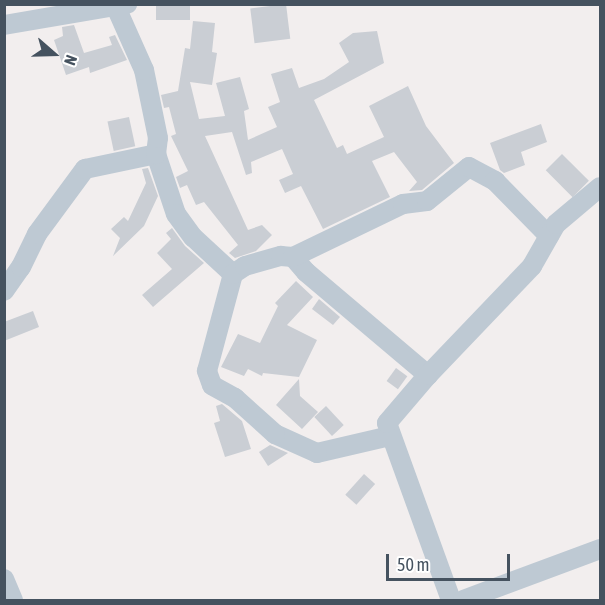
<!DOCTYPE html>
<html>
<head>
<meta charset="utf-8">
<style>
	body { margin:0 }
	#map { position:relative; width:605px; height:605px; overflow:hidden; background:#f2eeee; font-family:"Asap Condensed",sans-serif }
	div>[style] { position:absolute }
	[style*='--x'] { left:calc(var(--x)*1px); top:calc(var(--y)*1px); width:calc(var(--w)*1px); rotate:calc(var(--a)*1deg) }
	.building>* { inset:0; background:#caced4; transform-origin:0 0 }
	.street>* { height:20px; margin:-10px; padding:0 10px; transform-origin:10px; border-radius:10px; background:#bec9d3 }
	span { translate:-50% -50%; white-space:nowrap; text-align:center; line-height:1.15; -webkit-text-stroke:5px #fff; paint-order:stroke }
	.frame { position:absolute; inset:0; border:6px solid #45525f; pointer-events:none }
	.north { position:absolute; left:24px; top:24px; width:60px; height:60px; -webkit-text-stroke:4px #fff; paint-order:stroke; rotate:110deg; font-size:16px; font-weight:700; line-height:24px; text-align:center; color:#45525f }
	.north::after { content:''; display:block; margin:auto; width:21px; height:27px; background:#45525f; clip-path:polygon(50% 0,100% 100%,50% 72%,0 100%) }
	.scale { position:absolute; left:386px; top:554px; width:124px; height:27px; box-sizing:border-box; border:3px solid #45525f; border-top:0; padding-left:8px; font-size:18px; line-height:21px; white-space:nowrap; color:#45525f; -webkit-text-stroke:4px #fff; paint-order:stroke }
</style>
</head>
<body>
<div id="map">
	<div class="building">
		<i style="left:156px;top:4px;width:34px;height:16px"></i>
		<i style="left:286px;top:4px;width:35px;height:36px;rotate:83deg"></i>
		<i style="clip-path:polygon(193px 21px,215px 23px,212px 52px,217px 53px,212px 85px,190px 82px,199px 119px,225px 116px,216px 83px,240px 77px,249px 109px,244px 111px,248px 140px,277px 127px,268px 107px,280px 102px,271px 74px,292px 68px,299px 88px,324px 79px,349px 62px,339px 43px,353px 33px,377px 31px,384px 63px,314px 100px,337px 148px,343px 145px,347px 154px,384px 137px,369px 106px,408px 86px,426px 126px,454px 163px,422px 190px,409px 191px,417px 182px,394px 152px,372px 161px,390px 197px,323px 229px,301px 186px,285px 193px,279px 180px,293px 174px,282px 149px,251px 162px,252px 173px,246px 175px,232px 132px,205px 136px,248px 230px,262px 225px,272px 235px,256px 251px,235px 258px,229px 253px,238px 245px,204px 202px,196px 205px,187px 185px,180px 188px,176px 177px,188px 171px,171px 136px,176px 134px,169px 107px,164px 108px,161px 95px,178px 91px,185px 48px,190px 49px)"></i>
		<i style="clip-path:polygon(74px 25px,84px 53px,112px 45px,109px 37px,115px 35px,127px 60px,90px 73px,89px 67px,66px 75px,54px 40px,63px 36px,62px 27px)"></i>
		<i style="left:129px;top:117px;width:30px;height:22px;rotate:78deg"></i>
		<i style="clip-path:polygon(541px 124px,547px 142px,521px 152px,525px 165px,504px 173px,500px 170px,490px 143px)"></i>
		<i style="left:562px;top:154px;width:38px;height:23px;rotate:45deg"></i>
		<i style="clip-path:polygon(148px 168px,158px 196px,144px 226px,113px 256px,120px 238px,111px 229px,124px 217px,128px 221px,146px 183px,142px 169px)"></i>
		<i style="clip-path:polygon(172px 228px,185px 246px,204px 263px,153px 307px,142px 295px,172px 269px,157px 253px,171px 239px,166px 233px)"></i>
		<i style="clip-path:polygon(296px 281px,313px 297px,287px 325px,317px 340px,299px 377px,263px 373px,262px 376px,248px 369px,244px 376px,221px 367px,238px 334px,260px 343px,278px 306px,275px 303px)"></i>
		<i style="clip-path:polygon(319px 299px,340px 317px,333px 325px,312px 309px)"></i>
		<i style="clip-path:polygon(33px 311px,39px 327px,4px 341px,4px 322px)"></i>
		<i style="left:396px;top:368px;width:14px;height:16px;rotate:36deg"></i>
		<i style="clip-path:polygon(299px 379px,300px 396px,318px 412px,302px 429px,276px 405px)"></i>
		<i style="clip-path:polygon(222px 404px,242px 421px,251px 449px,225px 457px,214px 423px,220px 421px,216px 406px)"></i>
		<i style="left:326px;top:406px;width:26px;height:16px;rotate:47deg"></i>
		<i style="clip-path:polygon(270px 445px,288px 453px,268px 466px,259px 452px)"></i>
		<i style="left:364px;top:474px;width:15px;height:28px;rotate:42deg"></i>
	</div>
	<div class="street">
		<i style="--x:4;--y:25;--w:125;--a:-9.7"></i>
		<i style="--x:156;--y:154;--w:63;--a:71.6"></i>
		<i style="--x:176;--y:214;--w:29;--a:54"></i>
		<i style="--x:193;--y:237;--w:54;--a:42.8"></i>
		<i style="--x:293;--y:257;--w:20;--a:49"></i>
		<i style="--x:306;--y:272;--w:160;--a:40.2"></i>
		<i style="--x:4;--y:291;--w:29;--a:-55"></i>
		<i style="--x:21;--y:267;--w:37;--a:-64"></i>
		<i style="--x:37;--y:234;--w:81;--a:-53.6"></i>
		<i style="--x:85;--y:169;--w:73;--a:-11.9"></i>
		<i style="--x:156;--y:154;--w:16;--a:-83"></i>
		<i style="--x:158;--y:138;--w:69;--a:-101.6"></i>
		<i style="--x:144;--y:70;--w:69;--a:-114"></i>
		<i style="--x:390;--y:436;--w:75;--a:166.9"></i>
		<i style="--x:317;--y:453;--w:46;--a:-155.7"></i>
		<i style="--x:275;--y:434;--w:54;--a:-138"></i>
		<i style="--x:235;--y:398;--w:26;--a:-151"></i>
		<i style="--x:212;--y:385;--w:15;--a:-110"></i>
		<i style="--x:207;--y:371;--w:100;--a:-75"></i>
		<i style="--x:233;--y:274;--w:14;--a:-34"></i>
		<i style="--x:245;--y:266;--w:37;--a:-16"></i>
		<i style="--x:281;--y:256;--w:12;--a:5"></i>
		<i style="--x:293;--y:257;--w:122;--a:-25.7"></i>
		<i style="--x:403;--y:204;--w:24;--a:-7"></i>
		<i style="--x:427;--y:201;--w:54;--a:-39"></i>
		<i style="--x:469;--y:167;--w:30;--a:28"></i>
		<i style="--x:495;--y:181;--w:77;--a:45.5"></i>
		<i style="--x:4;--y:579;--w:23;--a:67"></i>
		<i style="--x:451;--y:600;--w:188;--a:-109.9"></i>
		<i style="--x:387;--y:423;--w:63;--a:-49.5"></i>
		<i style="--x:428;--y:375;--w:151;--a:-46.3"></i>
		<i style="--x:532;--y:266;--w:48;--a:-60.3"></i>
		<i style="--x:556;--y:224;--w:57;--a:-40.1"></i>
		<i style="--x:463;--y:600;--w:146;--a:-20.4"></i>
	</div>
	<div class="frame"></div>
	<div class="north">N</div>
	<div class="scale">50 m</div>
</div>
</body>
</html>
